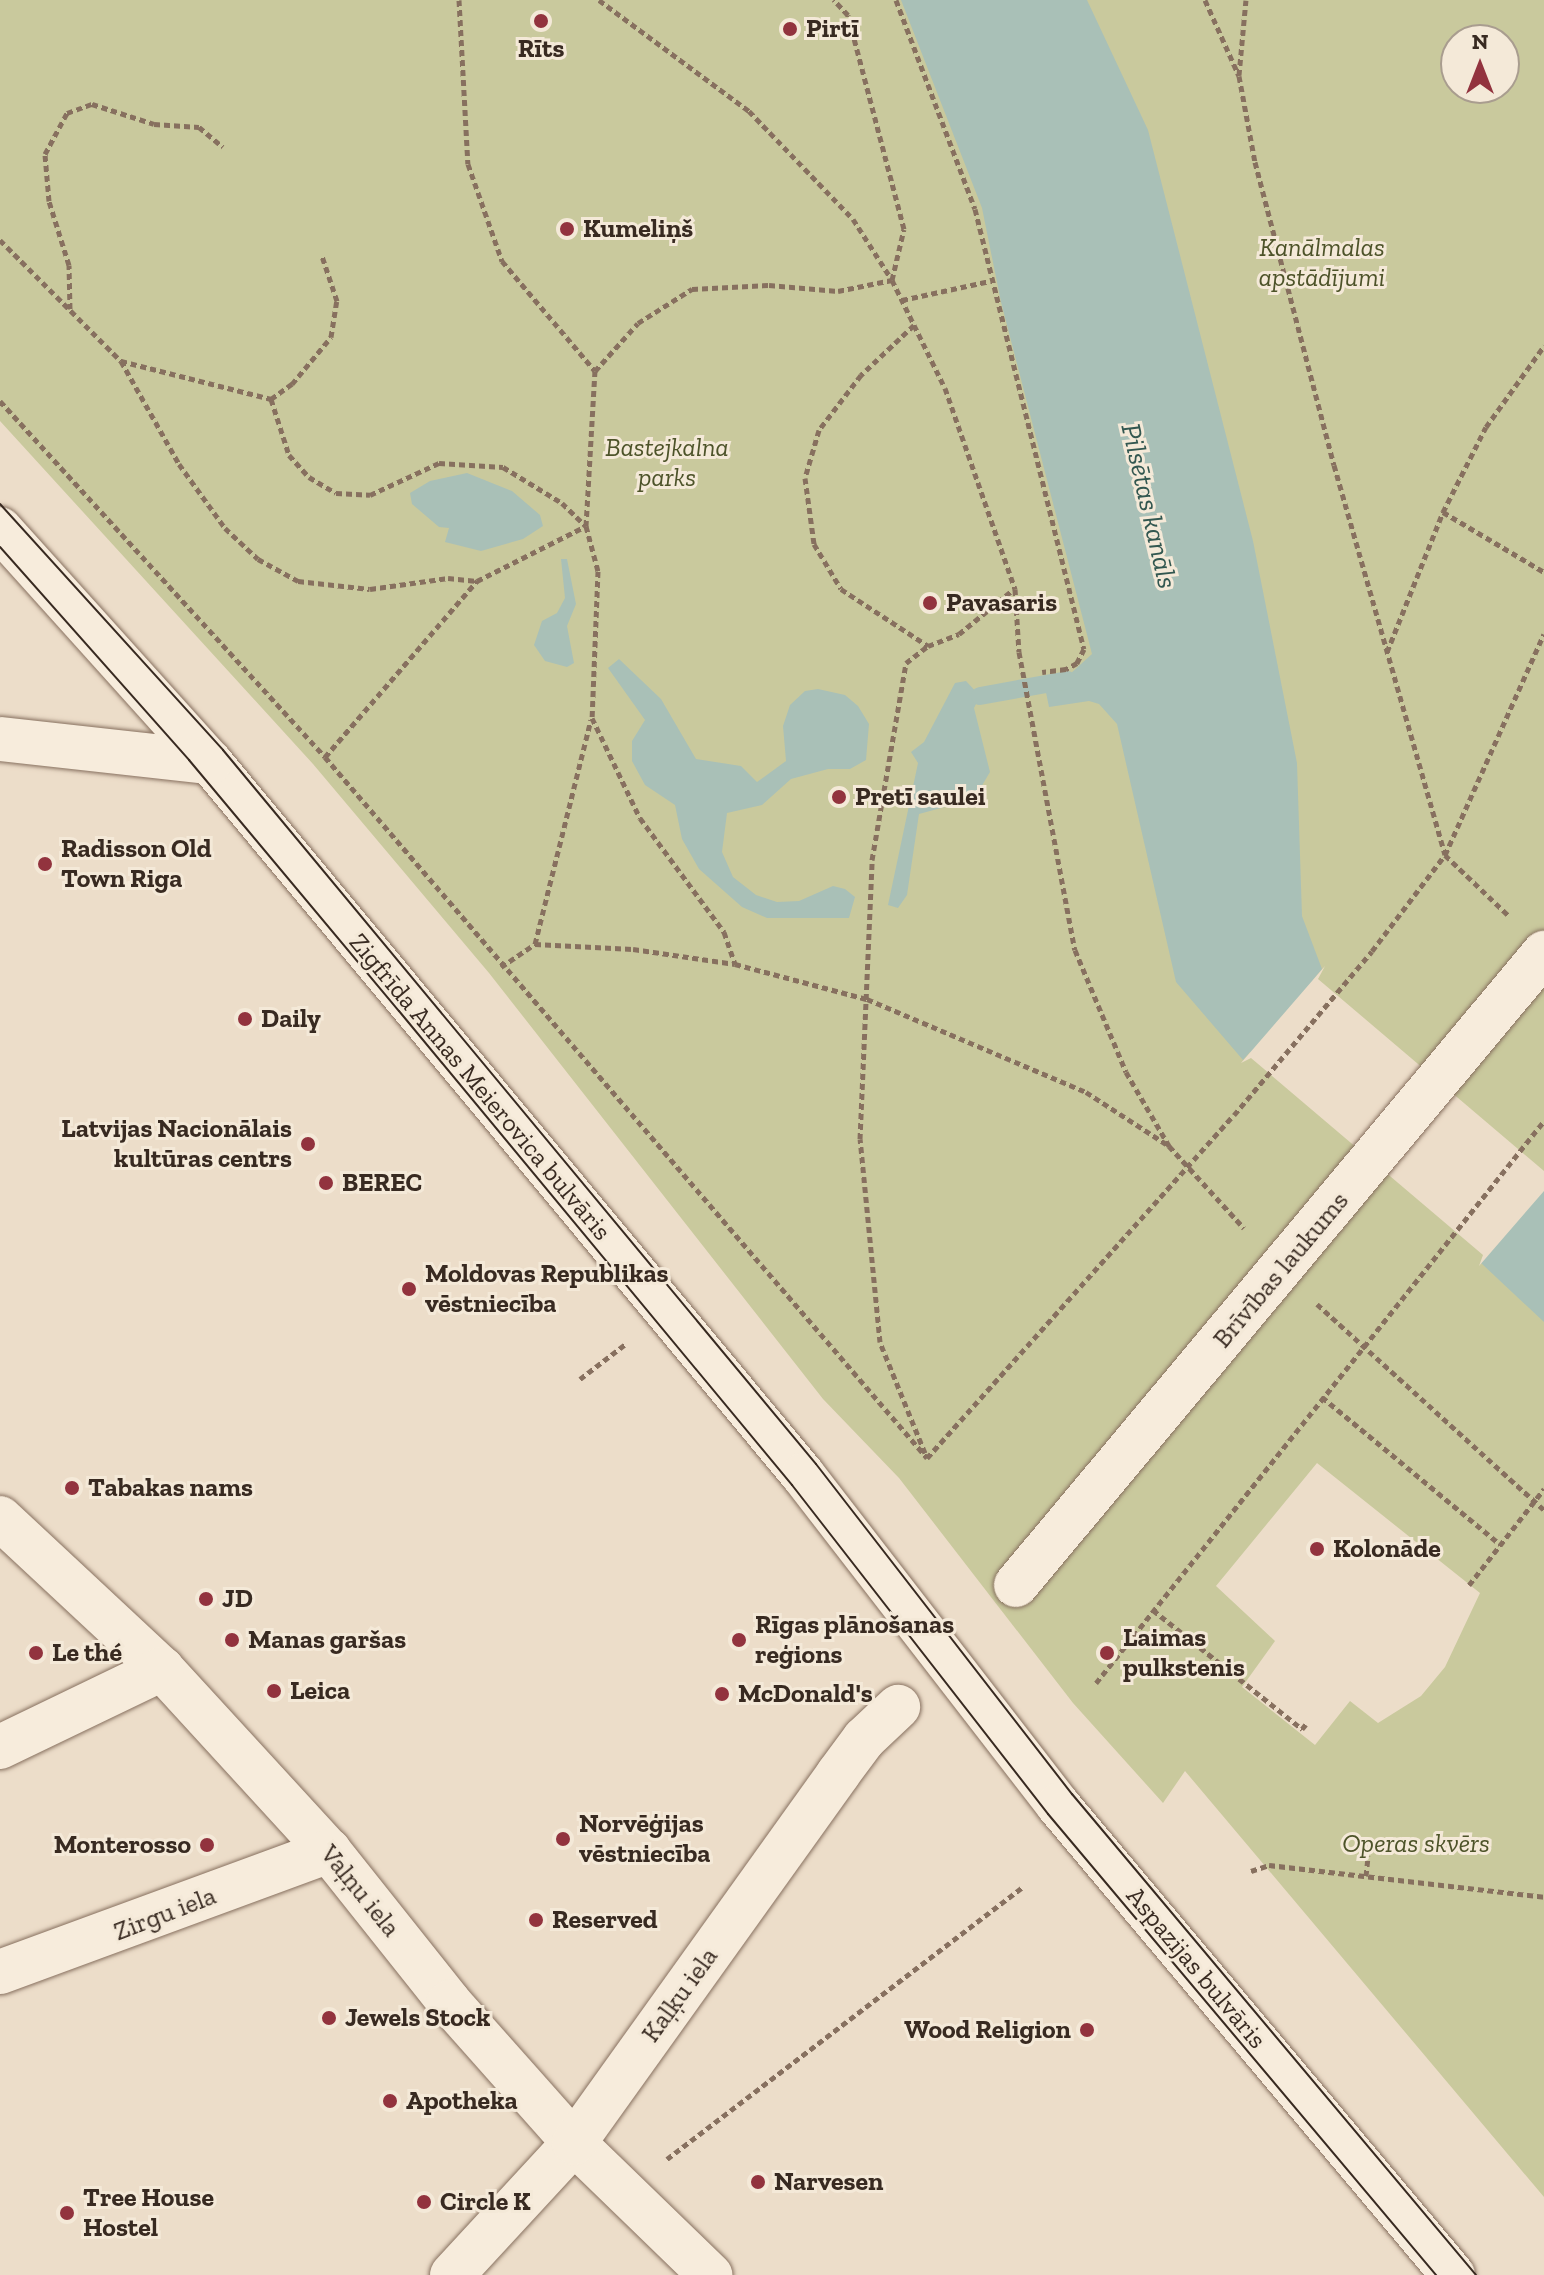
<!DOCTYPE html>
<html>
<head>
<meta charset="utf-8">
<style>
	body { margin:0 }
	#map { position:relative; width:1544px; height:2275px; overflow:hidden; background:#ecddc9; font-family:"Zilla Slab",serif }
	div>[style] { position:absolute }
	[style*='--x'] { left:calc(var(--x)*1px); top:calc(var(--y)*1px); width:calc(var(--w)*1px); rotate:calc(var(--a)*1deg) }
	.green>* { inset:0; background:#c9c99d }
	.water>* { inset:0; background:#a9c0b7 }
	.pier>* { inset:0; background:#ecddc9 }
	.stream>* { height:18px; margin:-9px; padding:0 9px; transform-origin:9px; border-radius:9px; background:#a9c0b7 }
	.path>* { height:5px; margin-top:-2.5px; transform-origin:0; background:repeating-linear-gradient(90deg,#87705f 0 6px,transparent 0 10px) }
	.roads { filter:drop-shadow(0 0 2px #87705f) drop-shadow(0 0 2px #87705f) }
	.minor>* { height:44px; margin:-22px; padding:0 22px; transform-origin:22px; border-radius:22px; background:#f7ecdc }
	.tram>* { height:2px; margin:-1px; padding:0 1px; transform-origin:1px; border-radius:1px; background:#382a21 }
	.dots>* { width:22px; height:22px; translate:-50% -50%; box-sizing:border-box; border:4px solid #f4e9d8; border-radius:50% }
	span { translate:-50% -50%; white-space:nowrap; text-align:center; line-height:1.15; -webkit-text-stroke:6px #f4e9d8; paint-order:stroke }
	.poi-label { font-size:26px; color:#382a21; font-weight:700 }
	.left { translate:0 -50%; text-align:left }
	.right { translate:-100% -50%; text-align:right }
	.park-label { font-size:26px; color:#4d5329; font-style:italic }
	.street-label { font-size:26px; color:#382a21 }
	.water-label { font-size:28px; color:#325750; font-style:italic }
	.north { position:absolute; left:1440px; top:24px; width:80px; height:80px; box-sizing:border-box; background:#f4e9d8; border:2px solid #a99d8f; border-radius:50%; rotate:0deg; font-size:22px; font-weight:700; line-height:32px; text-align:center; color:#382a21 }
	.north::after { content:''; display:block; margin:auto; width:28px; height:36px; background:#92333e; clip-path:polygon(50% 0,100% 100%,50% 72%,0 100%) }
</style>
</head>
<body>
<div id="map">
	<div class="green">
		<i style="clip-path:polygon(evenodd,0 0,1544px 0,1544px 2197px,1185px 1771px,1163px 1803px,1073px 1703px,899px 1478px,823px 1399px,489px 973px,313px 764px,0 421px,0 0,1456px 40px,1504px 40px,1504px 88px,1456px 88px,1456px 40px,0 0,1317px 1463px,1480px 1593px,1445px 1667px,1421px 1696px,1378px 1723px,1350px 1701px,1315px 1745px,1242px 1687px,1275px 1641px,1216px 1586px,1317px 1463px)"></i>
	</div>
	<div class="water">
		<i style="clip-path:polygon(901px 0,1087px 0,1148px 130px,1253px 541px,1297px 763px,1302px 916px,1322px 969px,1313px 980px,1544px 1176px,1544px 1322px,1481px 1263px,1488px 1255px,1250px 1052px,1243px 1060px,1176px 982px,1117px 724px,1099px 704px,1089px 701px,1049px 707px,1043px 678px,1070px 674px,1092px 654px,1001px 302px,982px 208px)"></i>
		<i style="clip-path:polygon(467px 473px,512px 491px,540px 515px,543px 526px,523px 539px,481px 551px,445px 542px,449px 528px,439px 527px,412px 504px,410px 493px,430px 481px)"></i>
		<i style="clip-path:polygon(561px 559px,567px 559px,576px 604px,567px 626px,574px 663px,567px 667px,545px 661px,534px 645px,542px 621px,557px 613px,565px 598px)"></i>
		<i style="clip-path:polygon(619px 659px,661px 699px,696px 759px,741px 766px,757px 782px,786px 761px,783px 726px,790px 705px,805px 691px,818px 689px,845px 695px,858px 706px,869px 724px,866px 760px,850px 769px,828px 769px,791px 779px,762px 805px,727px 813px,722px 852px,733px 877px,756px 895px,777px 902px,799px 901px,833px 886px,845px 889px,855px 897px,849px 918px,767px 918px,742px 907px,699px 869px,682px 839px,675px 805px,645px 785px,632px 761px,632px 741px,645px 720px,608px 668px)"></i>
		<i style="clip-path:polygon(966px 681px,980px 696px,974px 708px,990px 772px,974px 799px,919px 814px,907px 895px,898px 908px,888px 905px,918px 763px,911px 752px,924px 742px,955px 683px)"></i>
	</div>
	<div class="pier">
		<i style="clip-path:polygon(1325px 966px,1318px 979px,1544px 1171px,1544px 1191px,1479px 1266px,1483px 1255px,1251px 1058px,1241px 1063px)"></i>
	</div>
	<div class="stream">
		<i style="--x:980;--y:696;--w:89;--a:-10.3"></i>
	</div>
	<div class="path">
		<i style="--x:459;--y:0;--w:164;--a:86.9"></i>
		<i style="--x:468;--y:164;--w:103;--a:70.7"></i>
		<i style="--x:502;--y:261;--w:144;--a:49.8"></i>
		<i style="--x:595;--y:371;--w:64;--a:-48.1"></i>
		<i style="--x:638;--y:323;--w:64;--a:-32.2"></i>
		<i style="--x:692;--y:289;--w:77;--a:-3"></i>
		<i style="--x:769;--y:285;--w:69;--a:5"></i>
		<i style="--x:838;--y:291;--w:55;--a:-11.5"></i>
		<i style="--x:892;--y:280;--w:52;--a:-76.8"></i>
		<i style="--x:904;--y:229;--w:221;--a:-104.7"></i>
		<i style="--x:848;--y:15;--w:21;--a:-133"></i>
		<i style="--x:599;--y:0;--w:187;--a:36.5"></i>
		<i style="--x:749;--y:111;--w:150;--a:46.1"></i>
		<i style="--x:853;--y:219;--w:72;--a:57.4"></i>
		<i style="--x:892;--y:280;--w:120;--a:63.9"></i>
		<i style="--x:945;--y:388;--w:213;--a:70.8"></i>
		<i style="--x:1015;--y:589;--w:63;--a:86.4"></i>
		<i style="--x:1019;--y:652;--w:303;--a:79.4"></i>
		<i style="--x:1075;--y:950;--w:132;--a:67.3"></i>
		<i style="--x:1126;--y:1072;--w:86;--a:59.8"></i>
		<i style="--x:896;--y:0;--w:223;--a:69.3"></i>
		<i style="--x:975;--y:209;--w:453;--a:76.1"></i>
		<i style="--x:1084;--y:649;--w:16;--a:117"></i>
		<i style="--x:1077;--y:663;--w:13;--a:151"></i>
		<i style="--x:1066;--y:669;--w:24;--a:173"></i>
		<i style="--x:1205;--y:0;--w:83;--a:65.9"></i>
		<i style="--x:1239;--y:76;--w:87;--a:79.5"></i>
		<i style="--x:1255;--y:162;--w:313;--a:75.4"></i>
		<i style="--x:1334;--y:465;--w:405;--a:74.1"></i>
		<i style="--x:1445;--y:855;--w:88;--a:43.6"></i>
		<i style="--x:1239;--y:75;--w:75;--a:-84.7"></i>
		<i style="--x:0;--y:240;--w:171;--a:45"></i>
		<i style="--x:121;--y:361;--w:118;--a:60.6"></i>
		<i style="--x:179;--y:464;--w:79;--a:54.3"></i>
		<i style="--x:225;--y:528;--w:45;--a:43.2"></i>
		<i style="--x:258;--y:559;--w:46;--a:28.8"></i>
		<i style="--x:298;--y:581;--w:72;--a:6.3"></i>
		<i style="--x:370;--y:589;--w:79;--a:-8"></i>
		<i style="--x:448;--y:578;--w:29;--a:6"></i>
		<i style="--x:902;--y:300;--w:90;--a:-12.2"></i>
		<i style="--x:70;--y:309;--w:44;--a:-91.3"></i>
		<i style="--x:69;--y:265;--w:67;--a:-107.4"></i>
		<i style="--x:49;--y:201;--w:47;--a:-94.9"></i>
		<i style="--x:45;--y:154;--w:47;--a:-61.8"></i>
		<i style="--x:67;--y:113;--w:27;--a:-20"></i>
		<i style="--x:92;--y:104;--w:65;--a:17.9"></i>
		<i style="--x:154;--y:124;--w:45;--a:3.8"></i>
		<i style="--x:199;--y:127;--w:31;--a:40"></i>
		<i style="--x:914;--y:325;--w:73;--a:136.7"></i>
		<i style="--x:861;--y:375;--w:69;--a:127.4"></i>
		<i style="--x:819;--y:430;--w:50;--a:106.3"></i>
		<i style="--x:805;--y:478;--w:67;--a:82.2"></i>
		<i style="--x:814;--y:544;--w:52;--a:59"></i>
		<i style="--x:841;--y:589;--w:104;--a:33.2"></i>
		<i style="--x:928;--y:646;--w:33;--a:-21"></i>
		<i style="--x:959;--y:634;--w:71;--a:-39.3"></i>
		<i style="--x:121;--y:361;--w:155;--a:14.2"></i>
		<i style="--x:271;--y:399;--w:59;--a:72.2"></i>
		<i style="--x:289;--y:455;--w:30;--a:48"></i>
		<i style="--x:309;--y:477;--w:31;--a:31"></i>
		<i style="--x:336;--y:493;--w:34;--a:3"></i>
		<i style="--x:370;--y:495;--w:76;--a:-24.9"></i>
		<i style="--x:439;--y:463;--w:64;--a:3.6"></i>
		<i style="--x:503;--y:467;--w:69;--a:31.4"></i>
		<i style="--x:562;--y:503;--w:33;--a:44"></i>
		<i style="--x:586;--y:526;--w:47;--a:75.1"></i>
		<i style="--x:598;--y:571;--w:147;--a:92.3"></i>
		<i style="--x:592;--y:718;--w:111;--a:64.4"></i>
		<i style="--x:640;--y:818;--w:142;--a:53.6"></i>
		<i style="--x:724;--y:932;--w:34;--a:71"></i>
		<i style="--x:271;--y:399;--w:26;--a:-36"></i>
		<i style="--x:292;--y:384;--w:61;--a:-50.3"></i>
		<i style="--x:331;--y:337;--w:36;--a:-81"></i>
		<i style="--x:337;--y:301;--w:47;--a:-108.4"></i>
		<i style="--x:0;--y:401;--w:482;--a:47.6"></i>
		<i style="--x:325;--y:757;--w:924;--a:49.34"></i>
		<i style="--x:1443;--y:512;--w:117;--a:30.7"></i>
		<i style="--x:1387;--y:652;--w:151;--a:-68.2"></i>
		<i style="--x:1443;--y:512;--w:95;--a:-63.2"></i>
		<i style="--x:1486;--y:427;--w:100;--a:-54.4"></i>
		<i style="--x:325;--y:757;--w:233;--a:-49.2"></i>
		<i style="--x:477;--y:581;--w:122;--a:-26.8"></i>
		<i style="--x:586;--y:526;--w:155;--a:-86.7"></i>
		<i style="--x:535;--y:944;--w:231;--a:-76"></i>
		<i style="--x:501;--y:967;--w:41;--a:-34.1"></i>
		<i style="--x:535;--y:944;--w:98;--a:2.9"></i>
		<i style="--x:633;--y:949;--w:103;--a:8.4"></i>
		<i style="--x:735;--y:964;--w:137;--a:14.9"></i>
		<i style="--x:867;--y:999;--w:238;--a:23"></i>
		<i style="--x:1086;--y:1092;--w:99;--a:33"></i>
		<i style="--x:1169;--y:1146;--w:111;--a:47.6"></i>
		<i style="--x:1317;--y:1304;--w:307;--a:42.2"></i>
		<i style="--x:580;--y:1379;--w:59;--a:-37.5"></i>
		<i style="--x:1322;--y:1397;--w:231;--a:39.6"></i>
		<i style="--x:925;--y:1453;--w:120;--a:-112.1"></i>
		<i style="--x:880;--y:1342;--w:204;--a:-95.6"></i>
		<i style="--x:860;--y:1139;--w:279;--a:-87.5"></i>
		<i style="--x:872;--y:860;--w:200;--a:-80.2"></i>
		<i style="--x:906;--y:663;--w:28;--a:-38"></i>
		<i style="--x:927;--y:1458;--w:460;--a:-48.2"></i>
		<i style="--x:1234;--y:1115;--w:214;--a:-49.9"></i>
		<i style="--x:1372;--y:951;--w:121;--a:-52.8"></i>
		<i style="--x:1445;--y:855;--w:242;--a:-65.9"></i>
		<i style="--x:1469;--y:1585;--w:122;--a:-52"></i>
		<i style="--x:1153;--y:1610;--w:191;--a:38.6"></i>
		<i style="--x:1302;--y:1729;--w:6;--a:-51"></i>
		<i style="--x:1096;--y:1683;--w:719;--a:-51.44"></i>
		<i style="--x:1251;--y:1871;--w:19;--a:-18"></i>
		<i style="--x:1269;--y:1865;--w:277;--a:6.6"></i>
		<i style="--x:1366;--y:1876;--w:20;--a:-84"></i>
		<i style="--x:667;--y:2159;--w:449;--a:-37.4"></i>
	</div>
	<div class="roads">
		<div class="minor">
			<i style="--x:0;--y:529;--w:314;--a:48"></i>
			<i style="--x:210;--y:762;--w:927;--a:50.25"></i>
			<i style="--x:803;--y:1475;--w:417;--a:52.3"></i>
			<i style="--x:1058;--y:1805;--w:614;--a:49.96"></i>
			<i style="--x:0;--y:739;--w:211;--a:6.3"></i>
			<i style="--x:0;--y:1518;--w:221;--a:43"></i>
			<i style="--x:162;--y:1669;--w:247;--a:47.5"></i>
			<i style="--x:329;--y:1851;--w:193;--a:51.5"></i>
			<i style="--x:449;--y:2002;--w:188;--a:48.4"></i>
			<i style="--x:574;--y:2143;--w:190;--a:44.1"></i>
			<i style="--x:1016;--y:1585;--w:824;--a:-50.12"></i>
			<i style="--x:0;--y:1747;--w:180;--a:-25.7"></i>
			<i style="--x:0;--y:1972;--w:351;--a:-20.2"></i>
			<i style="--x:452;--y:2275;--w:180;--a:-47.3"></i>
			<i style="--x:574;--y:2143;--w:454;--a:-54.4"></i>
			<i style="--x:838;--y:1774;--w:44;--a:-53.4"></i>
			<i style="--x:864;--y:1739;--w:47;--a:-43.3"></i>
		</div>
	</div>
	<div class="tram">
		<i style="--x:0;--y:504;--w:332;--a:47.8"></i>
		<i style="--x:223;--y:750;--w:928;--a:50.29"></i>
		<i style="--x:816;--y:1464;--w:418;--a:52.2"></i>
		<i style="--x:1072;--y:1794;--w:628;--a:49.97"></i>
		<i style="--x:0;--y:547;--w:285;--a:48.4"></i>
		<i style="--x:189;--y:760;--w:327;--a:50.1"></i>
		<i style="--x:399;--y:1011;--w:616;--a:50.34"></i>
		<i style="--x:792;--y:1485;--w:417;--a:52.1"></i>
		<i style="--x:1048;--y:1814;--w:603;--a:49.91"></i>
	</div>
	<div class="dots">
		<i style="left:541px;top:21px;background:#92333e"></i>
		<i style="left:790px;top:29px;background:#92333e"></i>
		<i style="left:567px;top:229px;background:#92333e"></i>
		<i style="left:930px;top:603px;background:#92333e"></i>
		<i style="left:839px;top:797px;background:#92333e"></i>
		<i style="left:45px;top:864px;background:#92333e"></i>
		<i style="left:245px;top:1019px;background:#92333e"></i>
		<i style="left:308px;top:1144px;background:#92333e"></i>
		<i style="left:326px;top:1183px;background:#92333e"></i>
		<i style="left:409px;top:1289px;background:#92333e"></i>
		<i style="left:72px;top:1488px;background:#92333e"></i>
		<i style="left:1317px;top:1549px;background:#92333e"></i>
		<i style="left:206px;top:1599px;background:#92333e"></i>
		<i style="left:232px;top:1640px;background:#92333e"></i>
		<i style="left:739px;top:1640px;background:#92333e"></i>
		<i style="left:36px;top:1653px;background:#92333e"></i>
		<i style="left:1107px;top:1653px;background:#92333e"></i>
		<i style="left:274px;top:1691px;background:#92333e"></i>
		<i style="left:722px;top:1694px;background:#92333e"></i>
		<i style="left:563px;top:1839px;background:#92333e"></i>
		<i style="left:207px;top:1845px;background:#92333e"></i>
		<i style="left:536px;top:1920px;background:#92333e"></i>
		<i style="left:329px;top:2018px;background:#92333e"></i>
		<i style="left:1087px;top:2030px;background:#92333e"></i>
		<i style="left:390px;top:2101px;background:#92333e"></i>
		<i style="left:758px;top:2182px;background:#92333e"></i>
		<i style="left:424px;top:2202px;background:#92333e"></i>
		<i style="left:67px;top:2213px;background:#92333e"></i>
	</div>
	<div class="poi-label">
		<span class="left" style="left:806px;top:29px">Pirtī</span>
		<span style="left:541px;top:49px">Rīts</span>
		<span class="left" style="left:583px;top:229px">Kumeliņš</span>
		<span class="left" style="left:946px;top:603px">Pavasaris</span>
		<span class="left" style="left:855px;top:797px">Pretī saulei</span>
		<span class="left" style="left:61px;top:864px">Radisson Old<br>Town Riga</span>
		<span class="left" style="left:261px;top:1019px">Daily</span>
		<span class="right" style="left:292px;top:1144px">Latvijas Nacionālais<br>kultūras centrs</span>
		<span class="left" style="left:342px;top:1183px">BEREC</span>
		<span class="left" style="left:425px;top:1289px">Moldovas Republikas<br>vēstniecība</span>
		<span class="left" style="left:88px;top:1488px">Tabakas nams</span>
		<span class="left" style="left:1333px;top:1549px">Kolonāde</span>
		<span class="left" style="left:222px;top:1599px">JD</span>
		<span class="left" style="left:755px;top:1640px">Rīgas plānošanas<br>reģions</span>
		<span class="left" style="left:1123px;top:1653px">Laimas<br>pulkstenis</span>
		<span class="left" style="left:248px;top:1640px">Manas garšas</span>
		<span class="left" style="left:52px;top:1653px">Le thé</span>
		<span class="left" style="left:290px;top:1691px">Leica</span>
		<span class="left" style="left:738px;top:1694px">McDonald's</span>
		<span class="left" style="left:579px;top:1839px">Norvēģijas<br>vēstniecība</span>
		<span class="right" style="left:191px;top:1845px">Monterosso</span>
		<span class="left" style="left:552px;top:1920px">Reserved</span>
		<span class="left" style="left:345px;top:2018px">Jewels Stock</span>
		<span class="right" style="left:1071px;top:2030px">Wood Religion</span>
		<span class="left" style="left:406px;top:2101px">Apotheka</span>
		<span class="left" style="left:774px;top:2182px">Narvesen</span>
		<span class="left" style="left:83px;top:2213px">Tree House<br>Hostel</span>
		<span class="left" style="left:440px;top:2202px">Circle K</span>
	</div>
	<div class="park-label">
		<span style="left:1322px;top:263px">Kanālmalas<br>apstādījumi</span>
		<span style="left:667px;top:463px">Bastejkalna<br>parks</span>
		<span style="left:1416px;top:1844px">Operas skvērs</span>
	</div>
	<div class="street-label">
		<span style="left:480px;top:1087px;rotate:50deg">Zigfrīda Annas Meierovica bulvāris</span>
		<span style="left:1281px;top:1270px;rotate:-50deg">Brīvības laukums</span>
		<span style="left:360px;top:1891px;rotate:51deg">Vaļņu iela</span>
		<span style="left:165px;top:1914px;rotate:-21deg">Zirgu iela</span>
		<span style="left:1196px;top:1968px;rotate:50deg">Aspazijas bulvāris</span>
		<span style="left:680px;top:1995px;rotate:-54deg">Kaļķu iela</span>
	</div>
	<div class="water-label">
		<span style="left:1149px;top:506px;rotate:77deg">Pilsētas kanāls</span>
	</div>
	<div class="north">N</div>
</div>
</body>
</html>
